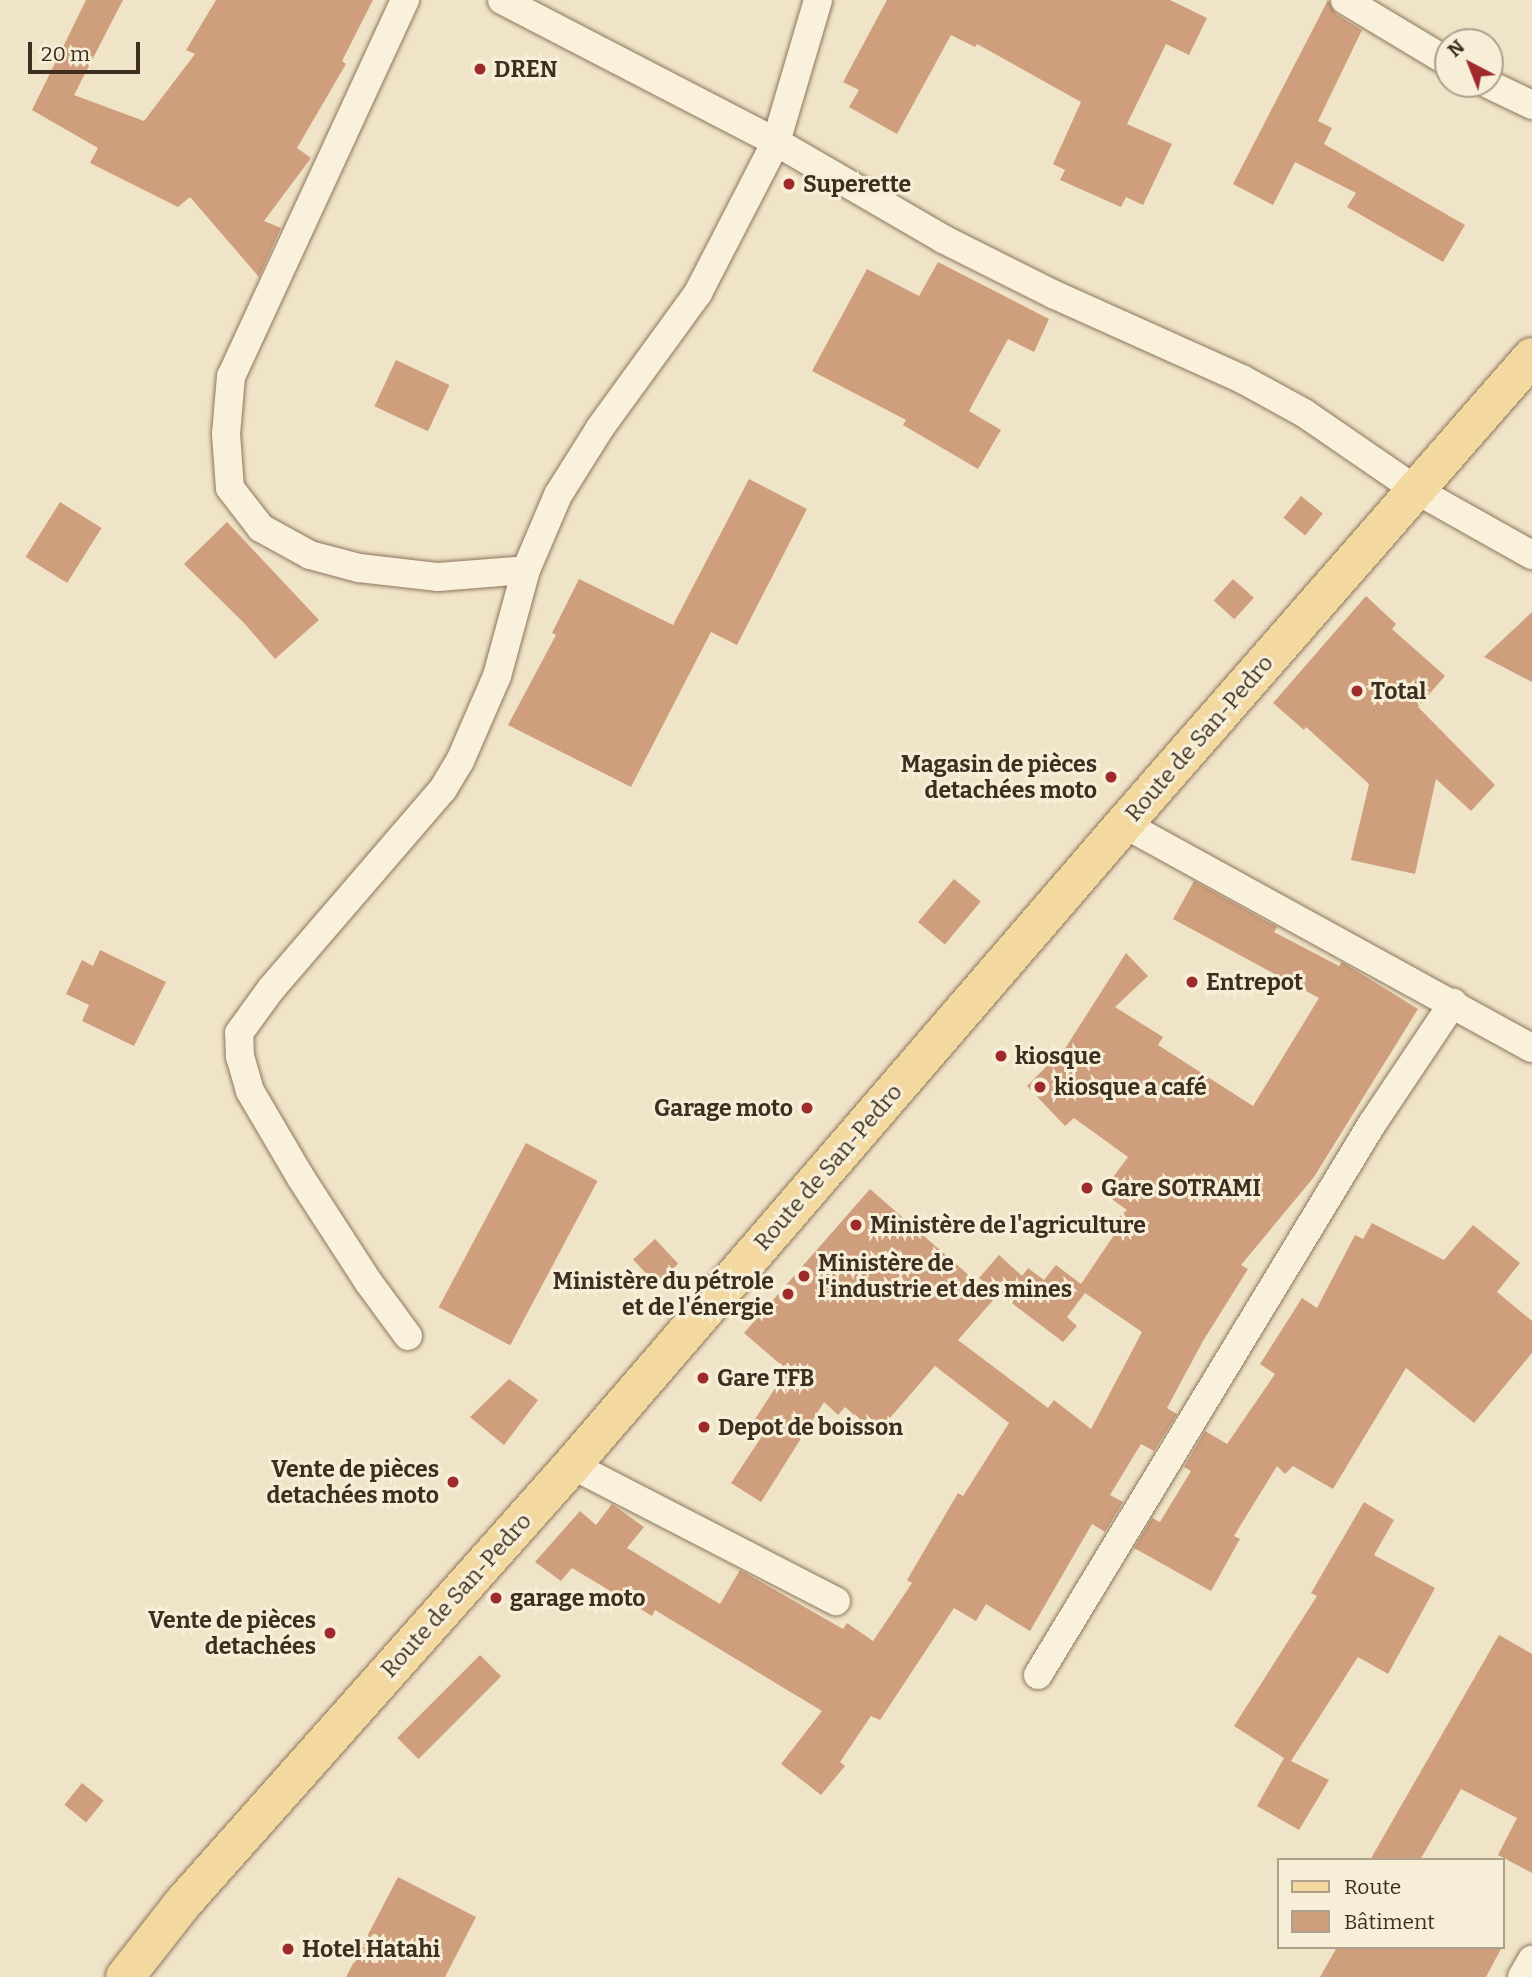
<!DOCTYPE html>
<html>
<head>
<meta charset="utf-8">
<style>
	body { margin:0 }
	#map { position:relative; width:1532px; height:1977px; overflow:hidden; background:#f0e4c8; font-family:Bitter,serif }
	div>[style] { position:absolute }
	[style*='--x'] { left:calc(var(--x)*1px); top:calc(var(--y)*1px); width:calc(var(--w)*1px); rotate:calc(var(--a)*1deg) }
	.building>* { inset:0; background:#cf9f7d; transform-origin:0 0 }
	.roads { filter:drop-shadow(0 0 2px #8d765c) drop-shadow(0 0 2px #8d765c) }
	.minor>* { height:28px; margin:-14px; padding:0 14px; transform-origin:14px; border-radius:14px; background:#faf1dc }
	.primary>* { height:38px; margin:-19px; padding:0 19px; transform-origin:19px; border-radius:19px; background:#f3d9a0 }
	.dots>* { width:19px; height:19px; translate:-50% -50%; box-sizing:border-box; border:4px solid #f7eed8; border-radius:50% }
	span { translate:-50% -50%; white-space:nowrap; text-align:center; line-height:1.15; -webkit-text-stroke:6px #f7eed8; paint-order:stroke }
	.poi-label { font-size:23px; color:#3d2e20; font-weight:700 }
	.left { translate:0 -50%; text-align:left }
	.right { translate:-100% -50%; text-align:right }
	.street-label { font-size:23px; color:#3d2e20 }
	.legend { position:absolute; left:1277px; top:1858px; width:228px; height:91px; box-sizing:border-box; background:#f7eed8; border:2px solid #ada18e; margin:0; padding:9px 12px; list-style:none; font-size:21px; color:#3d2e20 }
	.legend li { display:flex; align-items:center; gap:14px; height:35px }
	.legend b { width:35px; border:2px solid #ada18e }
	.north { position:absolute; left:1434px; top:28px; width:70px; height:70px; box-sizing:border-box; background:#f7eed8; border:2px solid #ada18e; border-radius:50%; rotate:318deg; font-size:19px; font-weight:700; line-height:28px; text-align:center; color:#3d2e20 }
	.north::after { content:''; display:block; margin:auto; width:24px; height:32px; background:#9e2a2b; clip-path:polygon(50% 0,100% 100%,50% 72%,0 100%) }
	.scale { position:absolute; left:28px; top:42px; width:112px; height:32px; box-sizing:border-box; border:4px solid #3d2e20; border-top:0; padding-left:9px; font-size:21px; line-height:24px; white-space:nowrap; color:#3d2e20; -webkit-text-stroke:5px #f7eed8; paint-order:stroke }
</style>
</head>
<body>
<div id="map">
	<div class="building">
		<i style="clip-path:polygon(86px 0,123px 0,74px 95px,144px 121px,195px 54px,186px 50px,216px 0,373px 0,342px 61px,346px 64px,297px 148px,311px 158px,264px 221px,281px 228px,259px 277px,190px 197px,178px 207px,90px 163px,98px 148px,32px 110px)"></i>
		<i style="clip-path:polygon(887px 0,1170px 0,1207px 18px,1189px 55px,1166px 44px,1127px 124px,1172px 144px,1143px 205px,1126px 197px,1121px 207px,1060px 180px,1065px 170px,1053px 164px,1081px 102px,977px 44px,975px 47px,951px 35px,897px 134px,849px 107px,859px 90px,843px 82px)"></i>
		<i style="clip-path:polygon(1328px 0,1336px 14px,1362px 30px,1318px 121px,1332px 128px,1324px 144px,1465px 225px,1443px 262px,1347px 207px,1356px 193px,1295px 162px,1273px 205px,1233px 184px)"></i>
		<i style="clip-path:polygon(938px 262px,1049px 319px,1034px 352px,1008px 339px,969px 411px,1001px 430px,978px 469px,903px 425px,906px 420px,812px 371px,867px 269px,919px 296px)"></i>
		<i style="left:396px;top:360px;width:59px;height:51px;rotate:25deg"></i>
		<i style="clip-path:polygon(749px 479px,807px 509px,737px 645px,711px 632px,631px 787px,508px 725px,556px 635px,552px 633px,579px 579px,673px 625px)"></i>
		<i style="left:1301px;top:496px;width:28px;height:28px;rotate:39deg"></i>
		<i style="left:60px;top:502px;width:49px;height:65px;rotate:32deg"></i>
		<i style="clip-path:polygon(227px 522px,319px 620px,275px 659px,244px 623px,184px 564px)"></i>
		<i style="left:1233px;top:579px;width:28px;height:29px;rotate:42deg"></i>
		<i style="clip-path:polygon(1366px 596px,1396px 624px,1392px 629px,1445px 676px,1418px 707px,1495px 785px,1471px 811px,1436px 779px,1415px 874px,1351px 860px,1369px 784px,1306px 727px,1304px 730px,1273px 703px)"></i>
		<i style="clip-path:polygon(1532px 612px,1532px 682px,1484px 657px)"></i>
		<i style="left:954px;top:879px;width:35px;height:56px;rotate:40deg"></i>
		<i style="clip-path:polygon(1194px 881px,1277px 927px,1274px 932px,1339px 966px,1342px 962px,1418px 1009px,1314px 1177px,1241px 1265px,1248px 1269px,1203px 1341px,1167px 1408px,1177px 1414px,1154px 1451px,1141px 1444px,1110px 1495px,1123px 1502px,1105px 1532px,1092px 1524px,1030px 1631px,986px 1604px,976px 1621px,954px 1608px,880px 1720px,871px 1716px,840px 1762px,845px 1766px,821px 1795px,781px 1764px,822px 1711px,655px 1610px,652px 1616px,572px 1568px,561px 1581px,535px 1562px,580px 1511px,596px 1525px,612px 1504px,644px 1527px,627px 1548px,720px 1604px,740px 1570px,843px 1629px,847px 1623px,873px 1641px,912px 1583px,907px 1580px,958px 1493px,963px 1496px,1009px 1423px,935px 1366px,876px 1434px,845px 1407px,838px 1415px,824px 1402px,761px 1502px,731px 1483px,766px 1430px,753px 1422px,787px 1370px,744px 1333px,870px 1189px,995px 1298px,958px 1340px,1048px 1408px,1054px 1400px,1091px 1429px,1142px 1332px,1085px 1293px,1067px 1317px,1077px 1326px,1063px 1342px,979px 1278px,999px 1255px,1022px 1276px,1028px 1268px,1044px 1280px,1056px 1265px,1081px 1284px,1114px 1235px,1108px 1228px,1127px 1210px,1102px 1192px,1128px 1157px,1074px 1118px,1065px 1126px,1027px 1086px,1066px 1047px,1126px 953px,1148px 976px,1115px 1007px,1163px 1037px,1158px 1045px,1253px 1106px,1319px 998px,1173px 919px)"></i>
		<i style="clip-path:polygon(100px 950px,166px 982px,134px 1046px,82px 1021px,89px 1005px,66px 994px,82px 960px,93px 966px)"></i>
		<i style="left:526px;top:1143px;width:81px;height:186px;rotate:28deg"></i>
		<i style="clip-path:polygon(1372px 1223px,1444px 1260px,1473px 1225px,1520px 1263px,1497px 1292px,1532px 1321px,1532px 1353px,1474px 1423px,1406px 1368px,1333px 1489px,1293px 1466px,1285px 1474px,1277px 1466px,1234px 1536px,1240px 1539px,1211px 1591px,1134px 1548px,1152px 1518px,1160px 1522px,1191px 1471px,1184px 1467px,1205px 1431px,1227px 1444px,1275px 1374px,1260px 1364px,1302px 1298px,1317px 1308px,1355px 1235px,1363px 1239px)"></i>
		<i style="left:655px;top:1239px;width:34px;height:30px;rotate:47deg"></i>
		<i style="clip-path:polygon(509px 1379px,538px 1400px,504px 1445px,470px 1417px)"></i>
		<i style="clip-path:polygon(1364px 1502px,1394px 1520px,1374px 1555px,1435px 1588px,1388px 1674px,1358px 1657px,1291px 1761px,1329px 1780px,1299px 1830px,1257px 1806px,1284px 1758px,1234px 1726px,1317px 1596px,1311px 1593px)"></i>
		<i style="clip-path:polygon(1499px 1635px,1532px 1654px,1532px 1873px,1498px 1855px,1517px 1818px,1461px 1789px,1420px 1860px,1370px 1860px)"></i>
		<i style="left:480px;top:1655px;width:30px;height:117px;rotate:45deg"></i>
		<i style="left:82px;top:1783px;width:28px;height:28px;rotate:39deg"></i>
		<i style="clip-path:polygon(398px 1877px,476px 1917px,445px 1977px,346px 1977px)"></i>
		<i style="clip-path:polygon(1337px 1947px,1502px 1947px,1486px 1977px,1320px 1977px)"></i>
	</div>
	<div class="roads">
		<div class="minor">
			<i style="--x:405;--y:0;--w:414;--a:114.8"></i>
			<i style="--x:231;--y:376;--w:58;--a:94.9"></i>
			<i style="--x:226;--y:434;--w:54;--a:85.8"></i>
			<i style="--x:230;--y:488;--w:51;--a:52.2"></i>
			<i style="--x:261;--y:528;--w:56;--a:28.9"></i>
			<i style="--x:310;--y:555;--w:51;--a:14.9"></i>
			<i style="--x:359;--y:568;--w:80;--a:6.5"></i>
			<i style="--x:438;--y:577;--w:88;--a:-4.5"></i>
			<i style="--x:502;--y:0;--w:309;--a:27.4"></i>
			<i style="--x:776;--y:142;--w:193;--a:30.1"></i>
			<i style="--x:943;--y:239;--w:125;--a:26.6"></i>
			<i style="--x:1055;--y:295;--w:205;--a:24.2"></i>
			<i style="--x:1242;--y:379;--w:71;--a:28.7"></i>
			<i style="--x:1304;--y:413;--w:136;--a:34.5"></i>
			<i style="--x:1416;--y:490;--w:133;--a:29.3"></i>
			<i style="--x:1345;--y:0;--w:120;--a:31"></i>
			<i style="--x:1488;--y:84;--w:49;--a:25.5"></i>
			<i style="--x:1124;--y:824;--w:465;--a:28.8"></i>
			<i style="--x:408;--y:1336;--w:66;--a:-126.3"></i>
			<i style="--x:369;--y:1283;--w:125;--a:-122.9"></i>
			<i style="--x:301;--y:1178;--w:101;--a:-120.4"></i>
			<i style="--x:250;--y:1091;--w:35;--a:-106"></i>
			<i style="--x:240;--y:1057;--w:24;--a:-92"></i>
			<i style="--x:239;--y:1033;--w:54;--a:-54"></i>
			<i style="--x:271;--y:989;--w:264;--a:-49.3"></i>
			<i style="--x:443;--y:789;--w:33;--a:-59"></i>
			<i style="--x:460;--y:761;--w:93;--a:-66.5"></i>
			<i style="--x:497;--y:676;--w:110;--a:-74.7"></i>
			<i style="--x:526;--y:570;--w:82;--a:-66.9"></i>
			<i style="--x:558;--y:495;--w:79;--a:-57.9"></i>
			<i style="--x:600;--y:428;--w:167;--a:-54"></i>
			<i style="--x:698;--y:293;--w:170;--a:-62.7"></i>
			<i style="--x:776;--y:142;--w:148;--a:-73.5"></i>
			<i style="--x:572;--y:1465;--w:297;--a:27.3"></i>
			<i style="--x:1038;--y:1675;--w:644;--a:-58.78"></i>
			<i style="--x:1372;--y:1124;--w:146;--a:-56.2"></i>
			<i style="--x:1522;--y:1977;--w:20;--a:-60"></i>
		</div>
		<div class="primary">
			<i style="--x:125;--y:1977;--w:94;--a:-51.9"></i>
			<i style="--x:183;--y:1903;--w:586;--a:-48.39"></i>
			<i style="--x:572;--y:1465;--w:846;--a:-49.27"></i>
			<i style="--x:1124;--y:824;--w:620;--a:-48.86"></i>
		</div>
	</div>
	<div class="dots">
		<i style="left:480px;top:69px;background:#9e2a2b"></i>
		<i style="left:789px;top:184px;background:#9e2a2b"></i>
		<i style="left:1357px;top:691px;background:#9e2a2b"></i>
		<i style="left:1111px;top:777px;background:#9e2a2b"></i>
		<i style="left:1192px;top:982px;background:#9e2a2b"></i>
		<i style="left:1001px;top:1056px;background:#9e2a2b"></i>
		<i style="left:1040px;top:1087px;background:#9e2a2b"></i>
		<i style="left:807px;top:1108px;background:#9e2a2b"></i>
		<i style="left:1087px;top:1188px;background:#9e2a2b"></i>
		<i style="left:856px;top:1225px;background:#9e2a2b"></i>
		<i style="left:804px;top:1276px;background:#9e2a2b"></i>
		<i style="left:788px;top:1294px;background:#9e2a2b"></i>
		<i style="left:703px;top:1378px;background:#9e2a2b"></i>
		<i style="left:704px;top:1427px;background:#9e2a2b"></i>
		<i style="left:453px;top:1482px;background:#9e2a2b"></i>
		<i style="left:496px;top:1598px;background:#9e2a2b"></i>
		<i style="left:330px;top:1633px;background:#9e2a2b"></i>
		<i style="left:288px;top:1949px;background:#9e2a2b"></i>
	</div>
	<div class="poi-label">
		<span class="left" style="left:494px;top:69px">DREN</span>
		<span class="left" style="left:803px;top:184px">Superette</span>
		<span class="left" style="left:1371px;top:691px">Total</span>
		<span class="right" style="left:1097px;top:777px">Magasin de pièces<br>detachées moto</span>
		<span class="left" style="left:1206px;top:982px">Entrepot</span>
		<span class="left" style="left:1015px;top:1056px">kiosque</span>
		<span class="left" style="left:1054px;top:1087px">kiosque a café</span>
		<span class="right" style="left:793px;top:1108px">Garage moto</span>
		<span class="left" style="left:1101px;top:1188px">Gare SOTRAMI</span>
		<span class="left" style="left:870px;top:1225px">Ministère de l'agriculture</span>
		<span class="left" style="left:818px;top:1276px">Ministère de<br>l'industrie et des mines</span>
		<span class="right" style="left:774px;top:1294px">Ministère du pétrole<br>et de l'énergie</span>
		<span class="left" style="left:717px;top:1378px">Gare TFB</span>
		<span class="left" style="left:718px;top:1427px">Depot de boisson</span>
		<span class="right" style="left:439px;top:1482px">Vente de pièces<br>detachées moto</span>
		<span class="left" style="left:510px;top:1598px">garage moto</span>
		<span class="right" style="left:316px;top:1633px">Vente de pièces<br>detachées</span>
		<span class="left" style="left:302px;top:1949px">Hotel Hatahi</span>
	</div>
	<div class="street-label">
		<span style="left:1199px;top:738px;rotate:-49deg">Route de San-Pedro</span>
		<span style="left:828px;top:1167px;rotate:-49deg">Route de San-Pedro</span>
		<span style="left:456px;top:1595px;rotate:-48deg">Route de San-Pedro</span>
	</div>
	<ul class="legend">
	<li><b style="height:9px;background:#f3d9a0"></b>Route</li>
	<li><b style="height:19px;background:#cf9f7d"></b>Bâtiment</li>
	</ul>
	<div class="north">N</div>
	<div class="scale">20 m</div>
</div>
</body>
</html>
